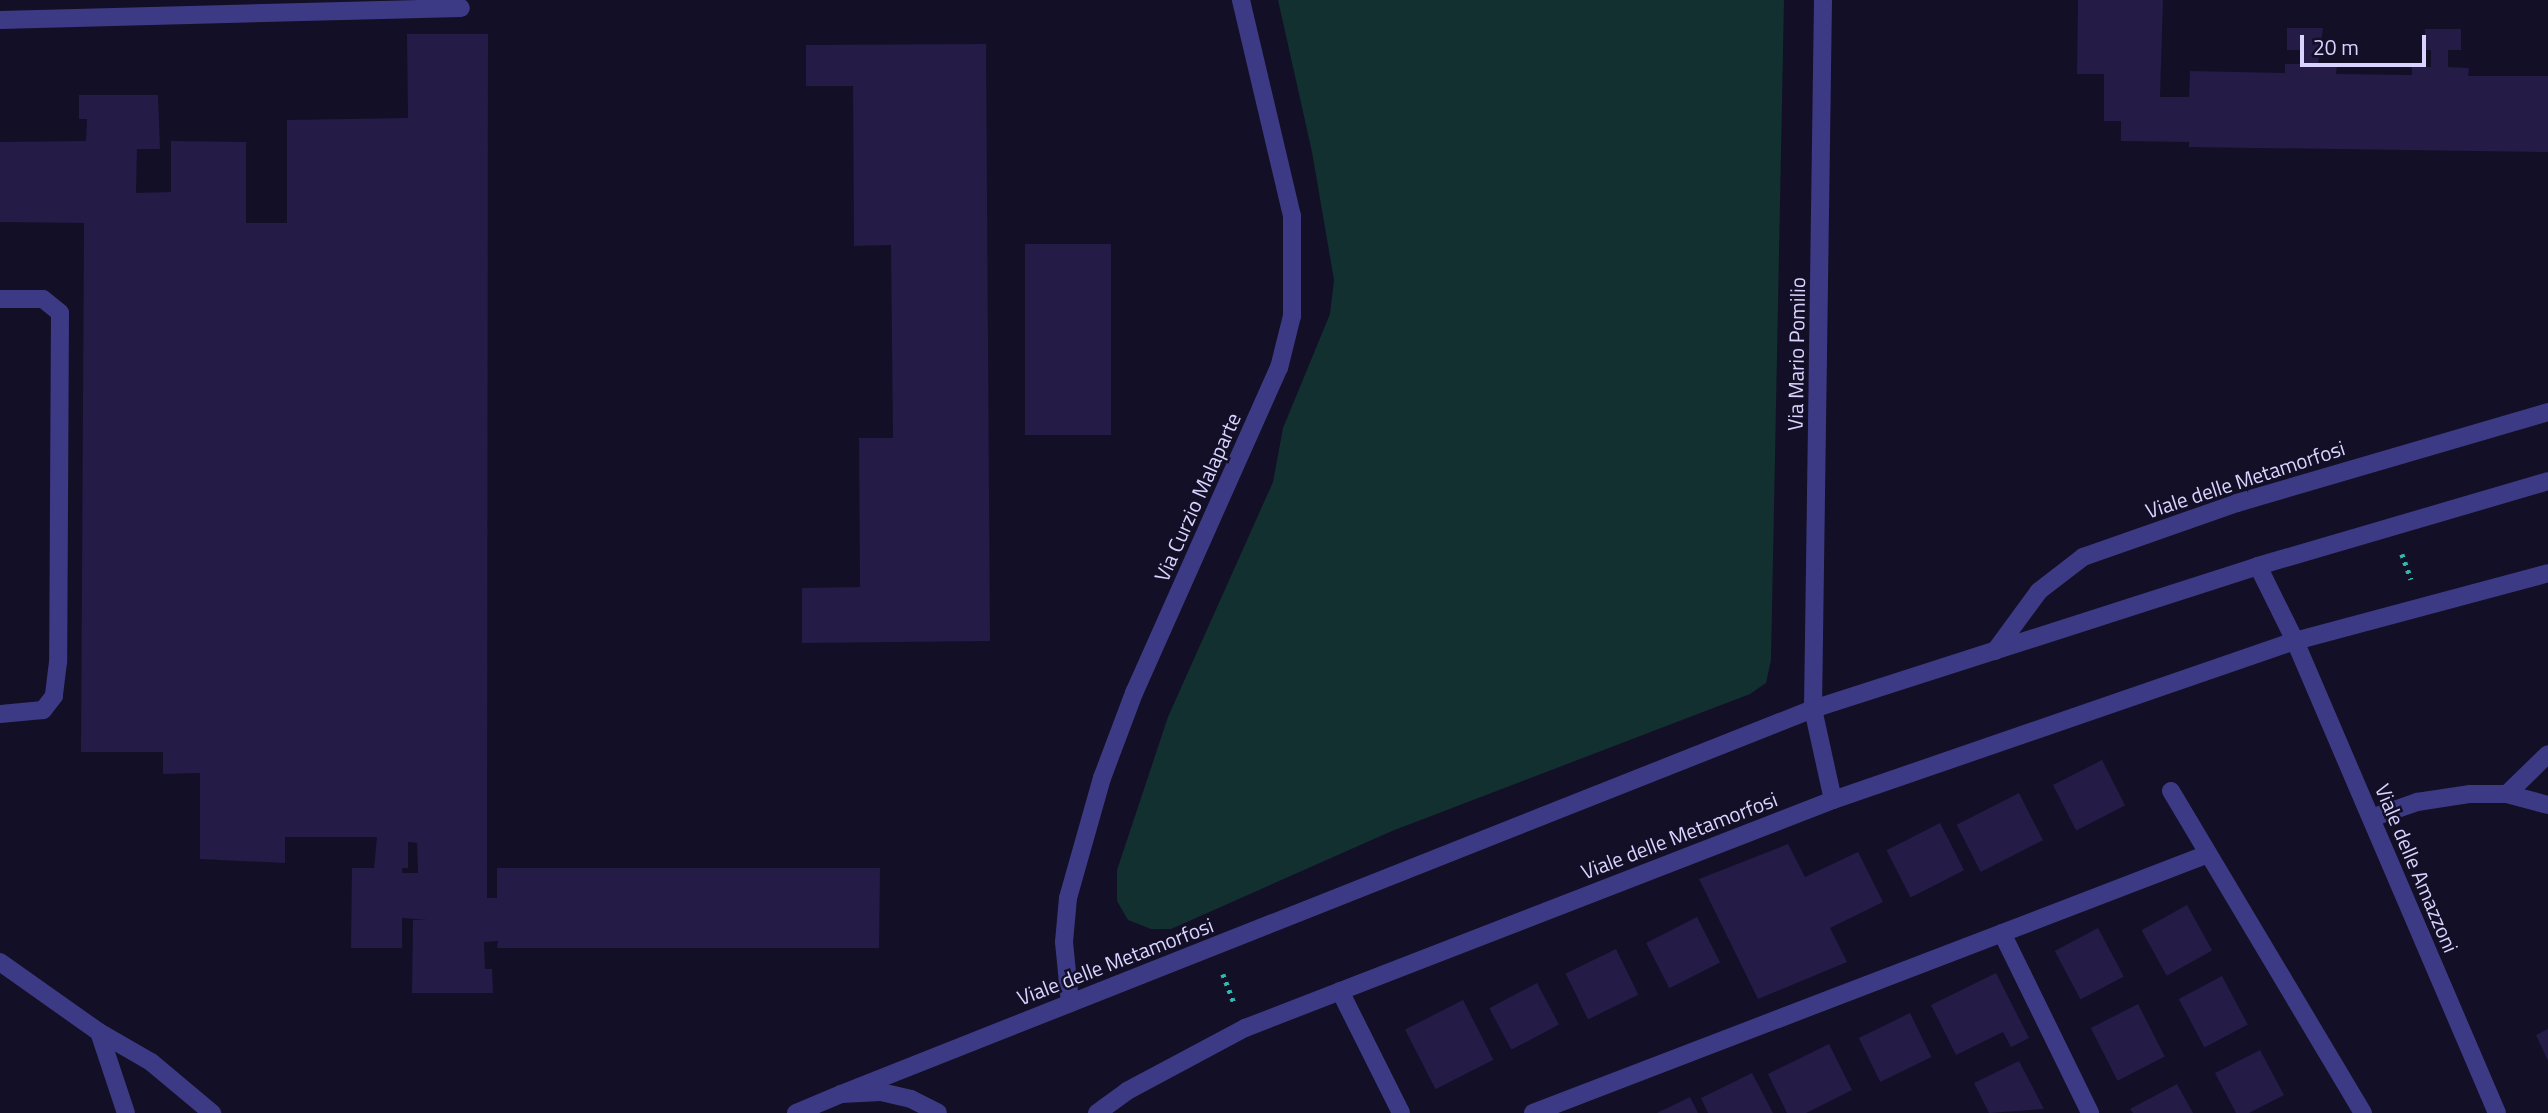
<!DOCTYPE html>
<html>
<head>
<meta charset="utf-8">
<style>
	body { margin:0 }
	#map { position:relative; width:2548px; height:1113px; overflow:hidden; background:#130f26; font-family:"Titillium Web",sans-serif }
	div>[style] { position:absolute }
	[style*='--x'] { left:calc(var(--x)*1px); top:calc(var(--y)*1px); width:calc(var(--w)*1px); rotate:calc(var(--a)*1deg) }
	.green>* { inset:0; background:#12302f }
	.building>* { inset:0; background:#241b47; transform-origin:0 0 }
	.path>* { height:4.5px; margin-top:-2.25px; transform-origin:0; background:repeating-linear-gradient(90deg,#2fb8b0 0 3.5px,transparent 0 8.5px) }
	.minor>* { height:18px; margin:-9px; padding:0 9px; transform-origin:9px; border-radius:9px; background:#3d3a85 }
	span { translate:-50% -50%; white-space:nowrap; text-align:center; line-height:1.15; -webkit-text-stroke:5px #130f26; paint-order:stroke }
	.street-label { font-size:21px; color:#d9d4ff }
	.scale { position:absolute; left:2300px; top:35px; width:126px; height:32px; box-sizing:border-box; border:4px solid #d9d4ff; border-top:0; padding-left:9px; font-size:21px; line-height:24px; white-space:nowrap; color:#d9d4ff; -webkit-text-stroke:5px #130f26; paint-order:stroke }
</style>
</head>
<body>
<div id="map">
	<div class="green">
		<i style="clip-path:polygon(1278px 0,1784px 0,1771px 660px,1766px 683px,1750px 694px,1392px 831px,1171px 929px,1151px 929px,1128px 920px,1117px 901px,1117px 870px,1168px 717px,1273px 482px,1283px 428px,1330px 314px,1334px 280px,1312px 152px)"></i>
	</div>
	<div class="building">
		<i style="clip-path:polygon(2078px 0,2163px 0,2160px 97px,2189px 97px,2190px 71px,2285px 73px,2285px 64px,2302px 64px,2303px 50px,2287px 50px,2287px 28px,2323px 28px,2318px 64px,2337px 64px,2336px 74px,2412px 75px,2412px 67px,2431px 67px,2431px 50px,2425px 50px,2425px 29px,2461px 29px,2461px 50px,2448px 50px,2448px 67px,2469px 68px,2468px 76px,2548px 76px,2548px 152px,2189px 147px,2189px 142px,2121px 141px,2121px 121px,2104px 121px,2104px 74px,2077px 74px)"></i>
		<i style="clip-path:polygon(evenodd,407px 34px,488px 34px,487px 898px,497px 898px,497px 868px,880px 868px,879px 948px,497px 948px,498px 941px,484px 942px,485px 969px,492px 969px,493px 993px,412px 993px,413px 920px,427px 920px,402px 918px,402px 948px,351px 948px,352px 868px,374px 868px,377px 837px,285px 837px,285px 863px,200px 859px,200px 773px,163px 774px,163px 752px,81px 752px,84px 223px,0 222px,0 142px,86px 141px,87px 119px,79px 119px,79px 95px,158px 95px,160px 149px,137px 149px,136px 193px,171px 192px,171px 141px,246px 142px,246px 223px,287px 223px,287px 120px,408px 118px,407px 34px,408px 842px,417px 843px,418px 873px,402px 873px,402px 868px,408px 868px,408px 842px)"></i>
		<i style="clip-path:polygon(986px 44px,990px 641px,802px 643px,802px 588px,860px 587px,859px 438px,893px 438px,891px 245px,854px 246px,853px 86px,806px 86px,806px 45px)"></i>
		<i style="left:1111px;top:244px;width:191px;height:86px;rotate:90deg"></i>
		<i style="left:2102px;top:760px;width:51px;height:55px;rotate:63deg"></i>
		<i style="left:2019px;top:793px;width:53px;height:70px;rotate:63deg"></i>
		<i style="left:1940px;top:823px;width:53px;height:60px;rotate:63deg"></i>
		<i style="clip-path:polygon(1788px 844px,1805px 877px,1858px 852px,1883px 902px,1830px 928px,1847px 962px,1758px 999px,1699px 879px)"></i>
		<i style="left:2187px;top:905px;width:52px;height:52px;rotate:61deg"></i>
		<i style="left:1697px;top:917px;width:51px;height:57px;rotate:63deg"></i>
		<i style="left:2098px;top:928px;width:55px;height:49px;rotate:62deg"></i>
		<i style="left:1616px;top:949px;width:51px;height:56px;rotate:64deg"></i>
		<i style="clip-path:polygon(1996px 973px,2029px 1038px,2011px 1047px,2003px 1032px,1956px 1055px,1931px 1005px)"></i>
		<i style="left:2222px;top:976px;width:55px;height:49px;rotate:62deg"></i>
		<i style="left:1537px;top:983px;width:47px;height:54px;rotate:62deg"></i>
		<i style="left:1463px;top:1000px;width:67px;height:65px;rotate:63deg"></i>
		<i style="left:2138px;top:1004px;width:59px;height:53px;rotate:63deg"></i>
		<i style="left:1910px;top:1013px;width:49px;height:57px;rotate:64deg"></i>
		<i style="clip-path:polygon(2548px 1029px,2548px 1061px,2536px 1035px)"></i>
		<i style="clip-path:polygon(1829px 1044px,1852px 1090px,1806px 1113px,1787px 1113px,1768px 1074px)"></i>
		<i style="clip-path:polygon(2260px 1050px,2284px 1095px,2249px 1113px,2236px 1113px,2215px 1073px)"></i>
		<i style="clip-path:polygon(2019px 1061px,2044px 1109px,1989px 1113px,1974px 1083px)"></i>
		<i style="clip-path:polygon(1752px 1073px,1773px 1113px,1708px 1113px,1701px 1098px)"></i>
		<i style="clip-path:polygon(2177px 1084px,2193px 1113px,2133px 1113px,2130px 1109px)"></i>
		<i style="clip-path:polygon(1690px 1097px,1698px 1113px,1657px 1113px)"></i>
	</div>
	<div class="path">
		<i style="--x:2402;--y:554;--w:27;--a:70"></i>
		<i style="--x:1223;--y:974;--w:30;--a:69"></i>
	</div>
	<div class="minor">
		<i style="--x:1823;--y:0;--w:709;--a:90.81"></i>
		<i style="--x:1813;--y:709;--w:93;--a:77.6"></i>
		<i style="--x:0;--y:20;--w:461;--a:-1.5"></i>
		<i style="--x:0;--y:299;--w:43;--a:0"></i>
		<i style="--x:43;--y:299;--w:22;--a:39"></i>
		<i style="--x:60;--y:313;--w:349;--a:90.3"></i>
		<i style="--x:58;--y:662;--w:34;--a:97"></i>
		<i style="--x:54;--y:696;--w:18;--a:128"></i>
		<i style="--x:43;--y:710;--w:43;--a:174.7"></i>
		<i style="--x:2258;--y:566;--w:84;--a:63.7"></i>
		<i style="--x:2295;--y:641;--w:513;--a:66.83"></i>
		<i style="--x:1995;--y:651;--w:74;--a:-53.7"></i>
		<i style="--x:2039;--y:591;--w:56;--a:-37.7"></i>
		<i style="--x:2083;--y:557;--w:163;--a:-19.3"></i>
		<i style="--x:2237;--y:503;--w:324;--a:-16.3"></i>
		<i style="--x:2171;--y:791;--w:375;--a:59.2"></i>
		<i style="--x:2507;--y:794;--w:57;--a:-44.3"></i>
		<i style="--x:2371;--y:818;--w:49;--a:-19.2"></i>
		<i style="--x:2417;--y:802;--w:54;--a:-8.6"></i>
		<i style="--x:2470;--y:794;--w:37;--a:0"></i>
		<i style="--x:2507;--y:794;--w:42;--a:15"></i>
		<i style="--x:2002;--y:933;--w:200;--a:63.9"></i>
		<i style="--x:0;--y:962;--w:121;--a:35.3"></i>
		<i style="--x:99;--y:1032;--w:60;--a:30"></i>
		<i style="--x:151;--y:1062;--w:80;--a:39.9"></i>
		<i style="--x:1340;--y:991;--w:136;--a:63.4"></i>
		<i style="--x:1070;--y:1003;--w:61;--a:-95.6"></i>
		<i style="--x:1064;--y:942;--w:44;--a:-84.8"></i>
		<i style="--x:1068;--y:898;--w:125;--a:-74.2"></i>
		<i style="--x:1102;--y:778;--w:91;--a:-69.4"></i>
		<i style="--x:1134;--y:693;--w:356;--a:-66"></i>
		<i style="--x:1279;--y:368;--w:54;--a:-76"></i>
		<i style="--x:1292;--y:316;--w:100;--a:-90"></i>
		<i style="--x:1292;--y:216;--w:222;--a:-103.3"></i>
		<i style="--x:99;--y:1032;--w:85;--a:71.6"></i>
		<i style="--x:841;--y:1094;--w:1045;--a:-21.61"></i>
		<i style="--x:1813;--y:709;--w:467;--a:-17.8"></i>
		<i style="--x:2258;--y:566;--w:302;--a:-16.3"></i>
		<i style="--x:796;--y:1113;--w:49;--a:-22.9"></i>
		<i style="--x:841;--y:1094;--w:40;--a:-2.9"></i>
		<i style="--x:881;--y:1092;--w:31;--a:13"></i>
		<i style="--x:911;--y:1099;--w:30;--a:27"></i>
		<i style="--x:1097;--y:1113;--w:37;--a:-36"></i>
		<i style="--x:1127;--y:1091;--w:134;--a:-28.1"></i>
		<i style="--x:1245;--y:1028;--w:631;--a:-21.19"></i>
		<i style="--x:1833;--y:800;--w:489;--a:-19"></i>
		<i style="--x:2295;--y:641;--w:262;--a:-15"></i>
		<i style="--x:1533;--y:1113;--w:723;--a:-20.99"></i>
	</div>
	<div class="street-label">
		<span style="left:1796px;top:354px;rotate:-89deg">Via Mario Pomilio</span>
		<span style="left:2245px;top:479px;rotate:-18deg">Viale delle Metamorfosi</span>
		<span style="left:1197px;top:497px;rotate:-66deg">Via Curzio Malaparte</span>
		<span style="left:1679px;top:835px;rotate:-21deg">Viale delle Metamorfosi</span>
		<span style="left:2417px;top:868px;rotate:67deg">Viale delle Amazzoni</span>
		<span style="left:1115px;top:961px;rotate:-21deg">Viale delle Metamorfosi</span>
	</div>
	<div class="scale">20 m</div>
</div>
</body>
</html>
